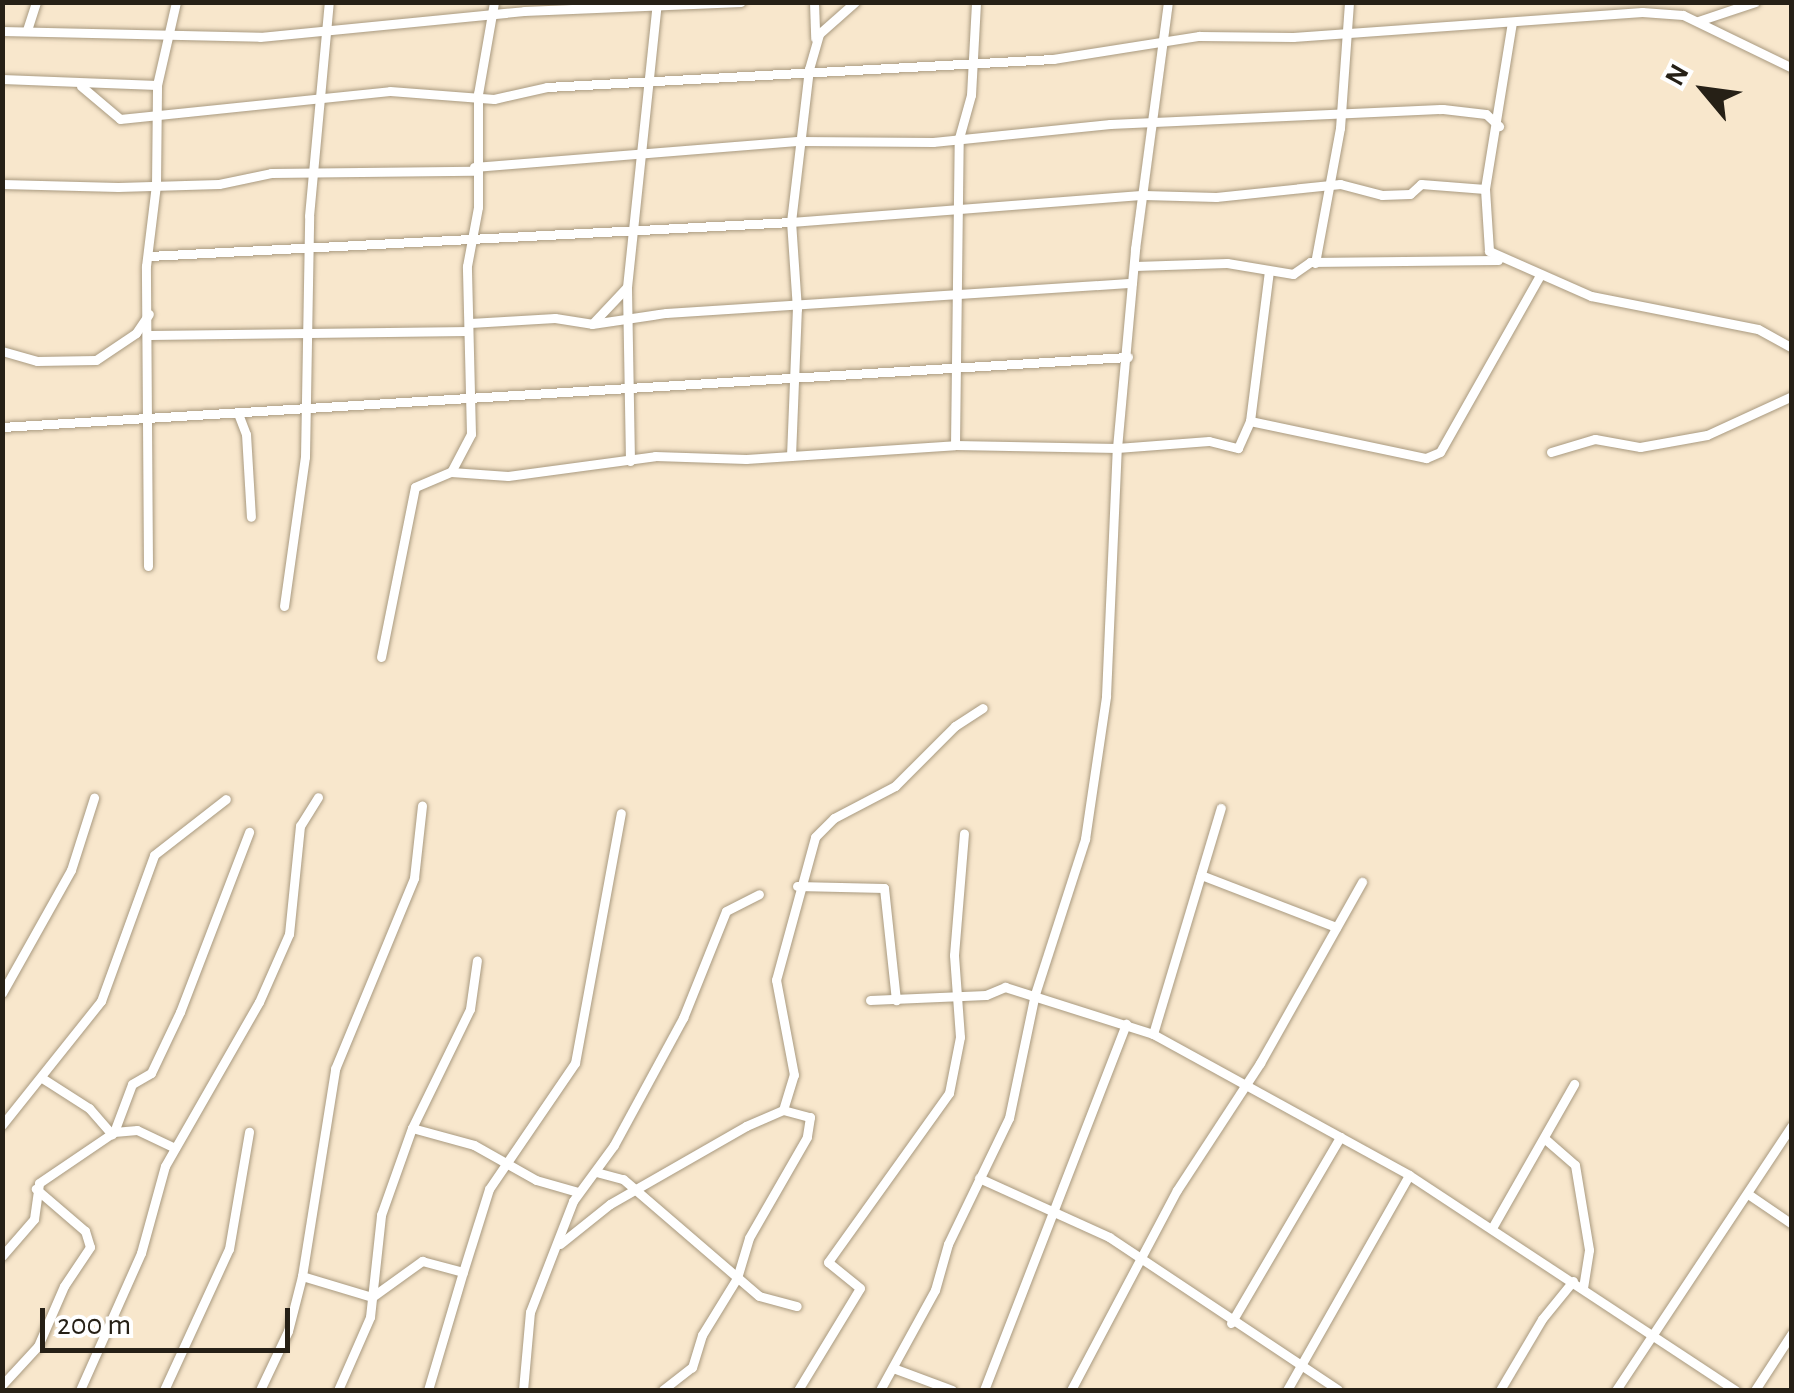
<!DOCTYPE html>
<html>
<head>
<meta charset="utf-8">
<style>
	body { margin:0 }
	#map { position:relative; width:1794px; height:1393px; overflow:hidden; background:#f8e7cc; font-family:"Alegreya Sans",sans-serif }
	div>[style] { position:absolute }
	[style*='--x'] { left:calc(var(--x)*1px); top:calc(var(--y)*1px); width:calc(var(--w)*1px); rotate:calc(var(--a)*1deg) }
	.roads { filter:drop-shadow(0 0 2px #a99a80) drop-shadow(0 0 2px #a99a80) }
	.minor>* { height:9px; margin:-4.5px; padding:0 4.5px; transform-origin:4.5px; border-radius:4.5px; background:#fff }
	span { translate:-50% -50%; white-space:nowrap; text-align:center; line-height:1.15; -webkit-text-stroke:9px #fff; paint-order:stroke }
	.frame { position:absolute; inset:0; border:5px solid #262016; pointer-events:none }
	.north { position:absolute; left:1654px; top:40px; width:100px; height:100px; -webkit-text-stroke:8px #fff; paint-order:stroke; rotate:299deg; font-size:28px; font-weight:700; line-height:40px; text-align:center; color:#262016 }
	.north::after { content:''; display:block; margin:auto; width:35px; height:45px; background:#262016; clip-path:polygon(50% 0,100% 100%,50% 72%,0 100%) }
	.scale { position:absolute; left:40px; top:1308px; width:250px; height:45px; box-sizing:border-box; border:5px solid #262016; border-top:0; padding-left:12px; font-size:30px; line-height:35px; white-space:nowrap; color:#262016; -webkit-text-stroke:8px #fff; paint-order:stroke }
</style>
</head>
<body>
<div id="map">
	<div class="roads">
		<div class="minor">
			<i style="--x:814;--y:2;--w:36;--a:88"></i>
			<i style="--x:1698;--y:21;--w:60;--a:-18.4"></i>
			<i style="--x:1512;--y:22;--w:169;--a:99.2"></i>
			<i style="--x:1485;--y:189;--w:62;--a:86.3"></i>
			<i style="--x:1489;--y:251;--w:111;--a:23.8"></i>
			<i style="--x:1591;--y:296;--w:170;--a:11.2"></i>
			<i style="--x:1758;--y:329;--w:39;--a:29"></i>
			<i style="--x:27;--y:30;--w:29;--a:-72"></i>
			<i style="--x:2;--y:31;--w:258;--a:1.3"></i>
			<i style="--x:260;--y:37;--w:265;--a:-5.6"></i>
			<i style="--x:524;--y:11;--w:217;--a:-2.4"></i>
			<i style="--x:2;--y:79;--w:155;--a:2.2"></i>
			<i style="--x:81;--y:86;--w:51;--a:40.2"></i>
			<i style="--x:120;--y:119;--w:271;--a:-5.9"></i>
			<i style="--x:390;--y:91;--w:104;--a:4.4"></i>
			<i style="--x:494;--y:99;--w:54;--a:-12.8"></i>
			<i style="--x:547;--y:87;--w:507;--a:-3.17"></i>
			<i style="--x:1053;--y:59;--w:148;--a:-9"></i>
			<i style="--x:1199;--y:36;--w:94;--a:0.6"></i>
			<i style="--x:1293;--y:37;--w:350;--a:-4.1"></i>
			<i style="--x:1642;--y:12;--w:41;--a:4.2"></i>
			<i style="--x:1683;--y:15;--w:121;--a:25.9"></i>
			<i style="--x:474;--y:167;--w:327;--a:-4.6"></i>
			<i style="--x:800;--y:141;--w:133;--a:0.4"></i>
			<i style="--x:933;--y:142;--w:178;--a:-5.8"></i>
			<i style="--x:1110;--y:124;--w:333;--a:-2.6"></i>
			<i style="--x:1443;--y:109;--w:43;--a:6.6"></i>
			<i style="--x:1486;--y:114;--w:18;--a:43"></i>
			<i style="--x:2;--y:184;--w:116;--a:1.5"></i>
			<i style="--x:118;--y:187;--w:101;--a:-1.7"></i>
			<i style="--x:219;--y:184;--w:53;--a:-11.9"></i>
			<i style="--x:271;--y:173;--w:203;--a:-0.6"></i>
			<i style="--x:149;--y:256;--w:643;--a:-3.03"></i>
			<i style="--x:791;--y:222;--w:354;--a:-4.4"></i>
			<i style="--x:1144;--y:195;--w:72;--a:1.6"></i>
			<i style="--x:1216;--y:197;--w:125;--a:-6"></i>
			<i style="--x:1340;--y:184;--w:43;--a:14.7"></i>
			<i style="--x:1382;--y:195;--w:28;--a:-2"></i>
			<i style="--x:1410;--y:194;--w:15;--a:-42"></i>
			<i style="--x:1421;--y:184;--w:64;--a:4.5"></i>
			<i style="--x:1315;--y:263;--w:137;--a:-79.5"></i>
			<i style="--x:1340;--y:128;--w:126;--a:-85.9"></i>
			<i style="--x:1135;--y:266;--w:92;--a:-1.9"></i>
			<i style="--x:1227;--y:263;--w:67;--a:9.5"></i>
			<i style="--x:1293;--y:274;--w:21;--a:-35"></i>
			<i style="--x:1310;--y:262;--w:188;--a:-0.6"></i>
			<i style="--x:470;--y:323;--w:85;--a:-3.4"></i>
			<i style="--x:555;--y:318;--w:37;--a:9"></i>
			<i style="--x:592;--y:324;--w:75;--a:-8.5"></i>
			<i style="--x:666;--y:313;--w:467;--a:-3.7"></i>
			<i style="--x:592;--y:324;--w:51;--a:-46.6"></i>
			<i style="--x:150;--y:335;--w:318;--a:-0.7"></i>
			<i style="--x:2;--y:351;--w:36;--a:16"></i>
			<i style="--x:37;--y:361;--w:59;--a:-1"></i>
			<i style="--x:96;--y:360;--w:48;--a:-34"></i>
			<i style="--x:136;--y:333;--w:23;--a:-56"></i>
			<i style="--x:239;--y:416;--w:19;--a:69"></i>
			<i style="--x:246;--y:434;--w:83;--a:86.6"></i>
			<i style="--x:1250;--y:421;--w:180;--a:11.9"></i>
			<i style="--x:1426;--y:458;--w:15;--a:-23"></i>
			<i style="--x:1440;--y:452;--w:201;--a:-60.5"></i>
			<i style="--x:2;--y:427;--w:1128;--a:-3.56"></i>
			<i style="--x:955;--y:445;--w:307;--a:-89.3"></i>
			<i style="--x:959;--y:138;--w:45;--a:-74.4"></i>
			<i style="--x:971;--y:95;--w:93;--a:-86.9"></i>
			<i style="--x:1551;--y:452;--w:46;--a:-16.5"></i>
			<i style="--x:1595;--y:439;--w:46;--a:10.1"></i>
			<i style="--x:1640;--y:447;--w:68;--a:-10.2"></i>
			<i style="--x:1707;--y:435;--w:94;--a:-24.6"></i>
			<i style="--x:791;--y:456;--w:147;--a:-87.7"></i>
			<i style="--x:797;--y:309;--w:87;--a:-93.9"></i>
			<i style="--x:791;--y:222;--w:154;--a:-83.3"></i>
			<i style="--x:809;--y:69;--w:36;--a:-74"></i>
			<i style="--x:819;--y:34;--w:48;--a:-41.6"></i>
			<i style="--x:630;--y:461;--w:174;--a:-91"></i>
			<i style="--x:627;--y:287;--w:287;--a:-84"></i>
			<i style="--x:451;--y:472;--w:57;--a:4"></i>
			<i style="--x:508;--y:476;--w:148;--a:-7.7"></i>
			<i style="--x:655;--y:456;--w:91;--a:1.9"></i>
			<i style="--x:746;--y:459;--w:209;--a:-3.8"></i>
			<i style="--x:955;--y:445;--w:162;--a:1.1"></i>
			<i style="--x:1117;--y:448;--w:92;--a:-4.4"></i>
			<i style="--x:1209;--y:441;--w:30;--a:14"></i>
			<i style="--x:1238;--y:448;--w:30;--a:-66"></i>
			<i style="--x:1250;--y:421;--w:151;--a:-82.8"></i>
			<i style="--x:148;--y:566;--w:300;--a:-90.4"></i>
			<i style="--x:146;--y:266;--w:82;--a:-83"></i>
			<i style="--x:156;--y:185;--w:100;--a:-89.4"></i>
			<i style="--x:157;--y:85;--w:85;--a:-77.1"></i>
			<i style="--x:284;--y:606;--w:150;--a:-82"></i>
			<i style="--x:305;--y:457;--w:241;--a:-89"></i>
			<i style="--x:309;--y:216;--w:215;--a:-84.7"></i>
			<i style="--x:381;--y:657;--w:173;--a:-78.7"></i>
			<i style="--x:415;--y:487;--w:39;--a:-23"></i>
			<i style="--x:451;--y:472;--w:43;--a:-62.2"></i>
			<i style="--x:471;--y:434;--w:168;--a:-91.4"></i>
			<i style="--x:467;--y:266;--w:60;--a:-79.4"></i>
			<i style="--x:478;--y:207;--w:113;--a:-90"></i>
			<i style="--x:478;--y:94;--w:93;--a:-80.1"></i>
			<i style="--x:1201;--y:875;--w:145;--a:21.1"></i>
			<i style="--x:797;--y:886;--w:87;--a:1.3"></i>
			<i style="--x:884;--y:888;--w:113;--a:83.9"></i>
			<i style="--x:2;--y:993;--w:141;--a:-60.7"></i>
			<i style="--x:71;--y:870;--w:76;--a:-72.3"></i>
			<i style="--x:870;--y:1000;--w:116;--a:-2.5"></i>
			<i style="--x:986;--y:995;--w:21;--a:-23"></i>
			<i style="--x:1005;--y:987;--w:155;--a:17.6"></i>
			<i style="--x:1153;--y:1034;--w:292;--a:28.8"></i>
			<i style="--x:1409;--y:1175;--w:391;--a:33.4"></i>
			<i style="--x:1153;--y:1034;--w:236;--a:-73.3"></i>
			<i style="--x:42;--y:1078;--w:56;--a:32.6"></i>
			<i style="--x:89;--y:1108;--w:35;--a:49"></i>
			<i style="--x:783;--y:1110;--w:37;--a:-73"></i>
			<i style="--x:794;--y:1075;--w:97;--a:-100.7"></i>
			<i style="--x:776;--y:980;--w:148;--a:-74.7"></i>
			<i style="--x:815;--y:837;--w:27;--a:-45"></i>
			<i style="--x:834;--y:818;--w:69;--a:-27.7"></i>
			<i style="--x:895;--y:786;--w:85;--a:-45"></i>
			<i style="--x:955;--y:726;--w:33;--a:-33"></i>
			<i style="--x:2;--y:1125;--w:159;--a:-51.4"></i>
			<i style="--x:101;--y:1001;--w:155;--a:-70"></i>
			<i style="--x:154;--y:855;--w:91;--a:-37.9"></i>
			<i style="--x:412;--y:1128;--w:64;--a:15.3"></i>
			<i style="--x:474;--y:1145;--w:71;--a:29.4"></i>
			<i style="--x:536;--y:1180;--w:44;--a:15.9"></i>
			<i style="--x:114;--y:1132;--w:51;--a:-69.4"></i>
			<i style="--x:132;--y:1084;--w:22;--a:-30"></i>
			<i style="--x:151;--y:1073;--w:68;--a:-64.6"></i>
			<i style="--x:180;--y:1012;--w:193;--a:-69"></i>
			<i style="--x:1544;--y:1138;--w:41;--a:41.1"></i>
			<i style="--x:1575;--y:1165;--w:86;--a:80.6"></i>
			<i style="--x:1589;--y:1250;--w:38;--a:99"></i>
			<i style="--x:596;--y:1172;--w:28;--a:15"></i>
			<i style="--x:623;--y:1179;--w:179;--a:40.7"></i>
			<i style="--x:759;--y:1296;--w:39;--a:15"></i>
			<i style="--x:979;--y:1178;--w:143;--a:24.4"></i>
			<i style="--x:1109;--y:1237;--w:275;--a:33.7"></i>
			<i style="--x:1748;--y:1194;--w:53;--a:34.3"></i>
			<i style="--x:1492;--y:1228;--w:166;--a:-60.3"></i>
			<i style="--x:560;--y:1244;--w:64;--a:-38.7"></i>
			<i style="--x:610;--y:1204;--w:157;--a:-29.8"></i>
			<i style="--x:746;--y:1126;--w:40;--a:-23.4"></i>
			<i style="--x:783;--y:1110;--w:28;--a:15"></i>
			<i style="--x:810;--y:1117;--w:20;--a:99"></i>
			<i style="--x:807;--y:1137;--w:116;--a:119.9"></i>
			<i style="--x:749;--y:1238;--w:42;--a:106.7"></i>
			<i style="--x:737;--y:1278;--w:67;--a:121.6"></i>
			<i style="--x:702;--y:1335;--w:34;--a:107"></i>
			<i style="--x:692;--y:1367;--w:37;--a:142"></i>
			<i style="--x:2;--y:1256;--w:49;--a:-49.1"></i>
			<i style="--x:34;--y:1219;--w:36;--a:-82"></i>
			<i style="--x:39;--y:1183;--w:91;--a:-34.2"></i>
			<i style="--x:114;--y:1132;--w:23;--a:-5"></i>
			<i style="--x:137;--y:1130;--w:42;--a:25.3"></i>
			<i style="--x:302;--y:1276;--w:73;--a:16.7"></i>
			<i style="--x:372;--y:1297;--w:62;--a:-35.8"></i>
			<i style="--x:422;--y:1261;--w:42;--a:15"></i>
			<i style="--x:463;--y:1272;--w:87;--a:-72.6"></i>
			<i style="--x:489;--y:1189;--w:153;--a:-55.7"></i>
			<i style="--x:575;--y:1063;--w:254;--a:-79.6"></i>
			<i style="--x:1231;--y:1323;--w:216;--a:-59.6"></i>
			<i style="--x:893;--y:1368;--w:63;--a:20.4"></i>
			<i style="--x:2;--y:1385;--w:53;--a:-47.3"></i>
			<i style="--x:38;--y:1346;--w:65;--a:-66.6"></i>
			<i style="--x:64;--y:1286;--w:47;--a:-56.3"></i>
			<i style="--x:90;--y:1247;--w:17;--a:-107"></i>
			<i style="--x:85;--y:1231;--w:65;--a:-139.4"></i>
			<i style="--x:80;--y:1390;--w:150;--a:-66"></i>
			<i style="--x:141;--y:1253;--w:90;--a:-74.6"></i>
			<i style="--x:165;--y:1166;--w:189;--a:-60.2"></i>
			<i style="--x:259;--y:1002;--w:74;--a:-66.2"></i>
			<i style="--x:289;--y:934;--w:109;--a:-84.2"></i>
			<i style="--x:300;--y:826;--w:34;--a:-58"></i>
			<i style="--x:164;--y:1390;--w:155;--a:-65.3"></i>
			<i style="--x:229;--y:1249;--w:119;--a:-80.3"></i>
			<i style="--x:260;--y:1390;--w:65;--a:-64.6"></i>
			<i style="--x:288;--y:1331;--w:57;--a:-75.7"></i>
			<i style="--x:302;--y:1276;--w:210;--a:-80.9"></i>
			<i style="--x:335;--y:1069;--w:207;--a:-67.5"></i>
			<i style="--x:414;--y:878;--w:73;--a:-83.7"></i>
			<i style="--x:338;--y:1390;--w:80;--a:-66.3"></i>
			<i style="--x:370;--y:1317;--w:103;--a:-83.8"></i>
			<i style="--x:381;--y:1215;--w:92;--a:-70.4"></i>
			<i style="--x:412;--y:1128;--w:132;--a:-64"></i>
			<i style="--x:470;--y:1009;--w:49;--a:-81.9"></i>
			<i style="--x:428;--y:1390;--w:123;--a:-73.5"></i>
			<i style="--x:523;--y:1390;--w:78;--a:-84.9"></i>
			<i style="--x:530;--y:1312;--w:119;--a:-68.8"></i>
			<i style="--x:573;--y:1201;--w:69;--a:-53.8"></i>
			<i style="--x:614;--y:1145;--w:145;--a:-61.5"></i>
			<i style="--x:683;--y:1018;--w:115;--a:-68.1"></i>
			<i style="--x:726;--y:911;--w:37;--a:-27"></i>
			<i style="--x:798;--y:1390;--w:119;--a:-58.7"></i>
			<i style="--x:860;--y:1288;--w:41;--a:-140.9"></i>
			<i style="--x:828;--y:1262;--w:208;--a:-54.4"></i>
			<i style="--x:949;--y:1093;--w:57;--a:-78.9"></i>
			<i style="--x:960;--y:1037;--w:82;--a:-94.2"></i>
			<i style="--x:954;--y:955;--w:122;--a:-85.3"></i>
			<i style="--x:880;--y:1390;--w:114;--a:-61.2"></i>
			<i style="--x:935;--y:1290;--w:48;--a:-74.2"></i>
			<i style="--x:948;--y:1244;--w:140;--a:-64.2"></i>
			<i style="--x:1009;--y:1118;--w:127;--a:-78.2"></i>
			<i style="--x:1035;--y:994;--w:163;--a:-72.1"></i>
			<i style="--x:1085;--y:839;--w:145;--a:-81.6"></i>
			<i style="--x:1106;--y:696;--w:248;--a:-87.5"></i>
			<i style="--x:1117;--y:448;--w:200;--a:-84.8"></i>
			<i style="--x:1135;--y:249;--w:249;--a:-82.4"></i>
			<i style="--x:984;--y:1390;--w:393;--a:-68.8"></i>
			<i style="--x:1071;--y:1390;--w:226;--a:-62.1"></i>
			<i style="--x:1177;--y:1190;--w:152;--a:-56.8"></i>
			<i style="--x:1260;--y:1063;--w:208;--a:-60.6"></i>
			<i style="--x:1287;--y:1390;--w:247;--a:-60.4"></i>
			<i style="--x:1500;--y:1390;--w:82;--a:-59.4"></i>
			<i style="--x:1542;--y:1319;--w:49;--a:-50.8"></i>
			<i style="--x:1616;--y:1390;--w:318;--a:-56.4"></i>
			<i style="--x:1755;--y:1390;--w:68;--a:-57"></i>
		</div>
	</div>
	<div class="frame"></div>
	<div class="north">N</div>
	<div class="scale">200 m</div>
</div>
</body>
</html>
